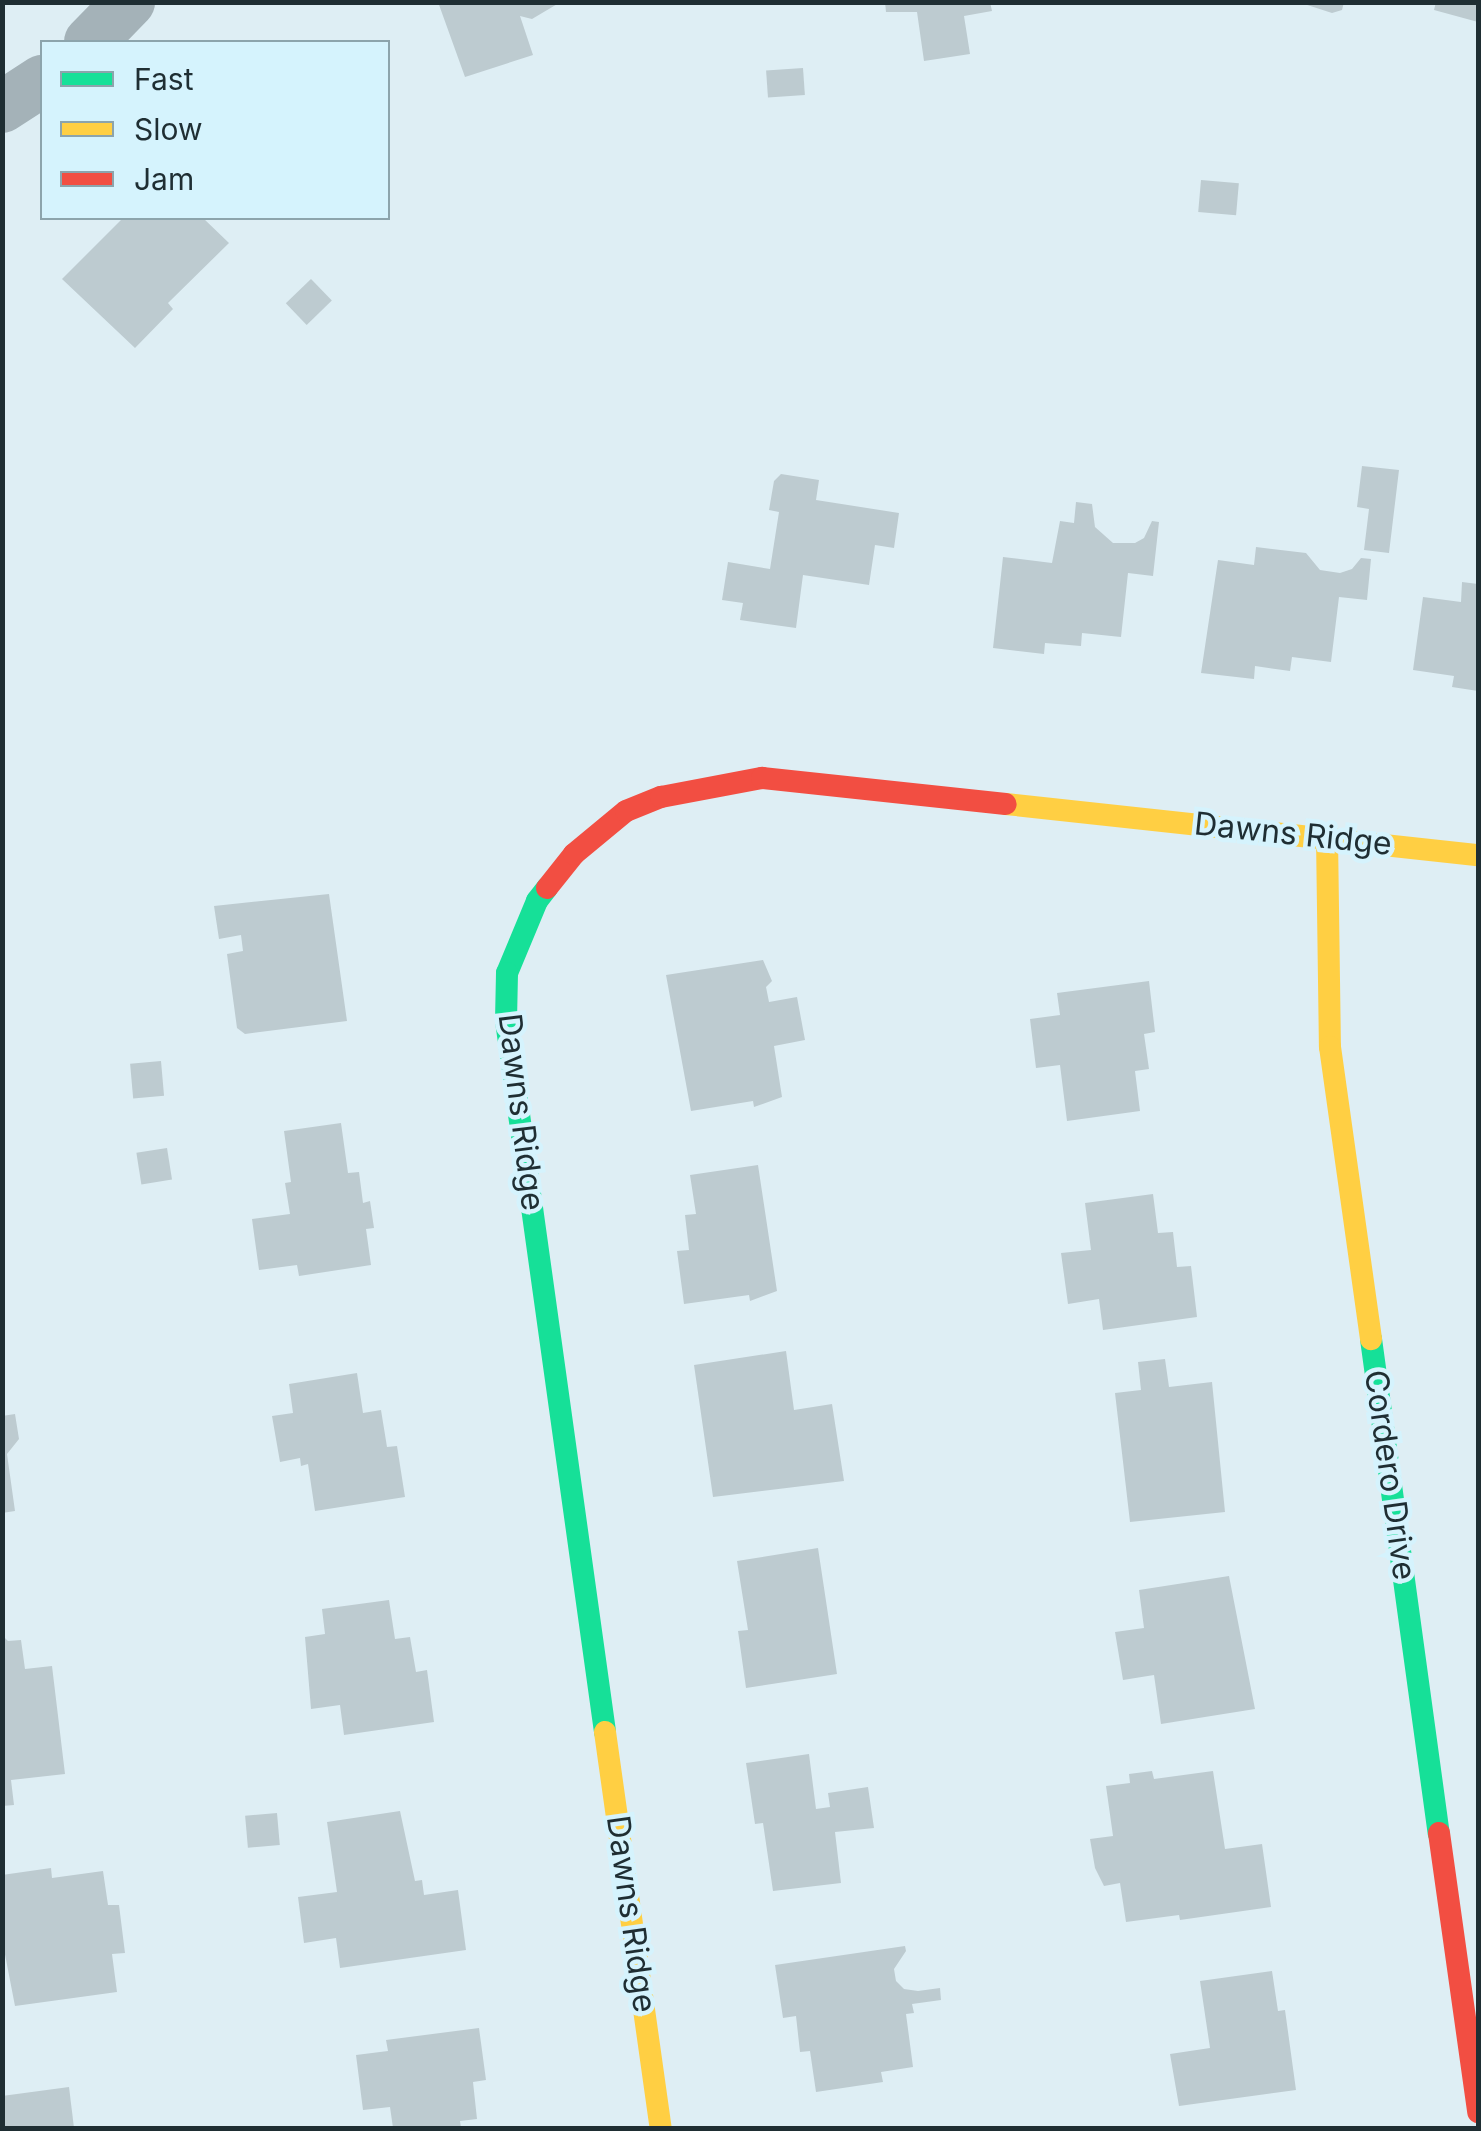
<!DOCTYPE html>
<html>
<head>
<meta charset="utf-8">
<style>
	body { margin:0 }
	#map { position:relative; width:1481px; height:2131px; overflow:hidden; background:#deeef4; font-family:Inter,sans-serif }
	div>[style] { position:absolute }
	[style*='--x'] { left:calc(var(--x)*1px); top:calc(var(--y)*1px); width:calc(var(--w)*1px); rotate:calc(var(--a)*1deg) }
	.building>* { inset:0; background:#bdcbd0; transform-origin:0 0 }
	.street>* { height:52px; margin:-26px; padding:0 26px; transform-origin:26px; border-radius:26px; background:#a4b2b8 }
	.fast>* { height:22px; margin:-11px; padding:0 11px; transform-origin:11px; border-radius:11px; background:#16e098 }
	.slow>* { height:22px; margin:-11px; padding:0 11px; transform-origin:11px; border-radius:11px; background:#ffcf43 }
	.jam>* { height:22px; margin:-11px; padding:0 11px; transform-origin:11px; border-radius:11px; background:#f24e42 }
	span { translate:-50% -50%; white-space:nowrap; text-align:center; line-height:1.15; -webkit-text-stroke:9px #d5f3fd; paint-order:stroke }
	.street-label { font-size:32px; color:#1f2e33 }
	.frame { position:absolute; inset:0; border:5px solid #1f2e33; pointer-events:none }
	.legend { position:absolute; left:40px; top:40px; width:350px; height:180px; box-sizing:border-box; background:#d5f3fd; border:2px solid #8ca4ac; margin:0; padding:12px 18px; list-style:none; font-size:30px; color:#1f2e33 }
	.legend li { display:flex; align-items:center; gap:20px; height:50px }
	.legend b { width:50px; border:2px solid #8ca4ac }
</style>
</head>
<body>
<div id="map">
	<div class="building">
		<i style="clip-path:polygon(438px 2px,558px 2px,559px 3px,532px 19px,520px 16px,533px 55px,465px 77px)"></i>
		<i style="clip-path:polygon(885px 2px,990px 2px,992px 11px,964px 16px,970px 54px,924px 61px,917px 12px,886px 12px)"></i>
		<i style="clip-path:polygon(1298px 2px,1344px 2px,1342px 10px,1332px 13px)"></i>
		<i style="clip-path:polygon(1436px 2px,1478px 2px,1478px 22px,1434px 10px)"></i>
		<i style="left:803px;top:68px;width:27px;height:37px;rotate:86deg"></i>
		<i style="left:1201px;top:180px;width:38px;height:32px;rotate:5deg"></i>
		<i style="clip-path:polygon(123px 218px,203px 218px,229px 243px,168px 303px,173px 309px,135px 348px,62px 279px)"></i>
		<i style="left:311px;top:279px;width:30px;height:35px;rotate:46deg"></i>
		<i style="clip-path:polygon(1362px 466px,1399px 470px,1389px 553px,1364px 550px,1369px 509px,1357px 507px)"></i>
		<i style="clip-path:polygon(781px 474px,819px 480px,816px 500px,899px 513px,894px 548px,875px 545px,869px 585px,803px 575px,796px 628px,740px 620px,743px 603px,722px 600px,728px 562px,770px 569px,779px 512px,769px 510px,774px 481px)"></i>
		<i style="clip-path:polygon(1076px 502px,1092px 504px,1095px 527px,1113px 543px,1135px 543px,1144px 538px,1152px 521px,1159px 522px,1153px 576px,1128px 573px,1121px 637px,1082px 633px,1081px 646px,1045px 643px,1044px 654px,993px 648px,1003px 557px,1052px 563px,1060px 521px,1074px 523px)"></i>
		<i style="clip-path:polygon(1256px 547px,1306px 553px,1320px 570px,1340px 573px,1352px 569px,1361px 558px,1371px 559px,1367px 600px,1339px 597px,1331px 662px,1292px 657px,1290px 671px,1255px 666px,1254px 679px,1201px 673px,1218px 560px,1254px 565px)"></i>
		<i style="clip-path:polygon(1462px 582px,1478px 584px,1478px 691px,1452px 687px,1454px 676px,1413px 670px,1423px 597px,1461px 602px)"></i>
		<i style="clip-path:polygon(329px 894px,347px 1021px,245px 1034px,237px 1028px,227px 954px,243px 951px,241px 935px,219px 939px,214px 906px)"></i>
		<i style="clip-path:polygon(763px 960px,772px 981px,766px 987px,769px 1002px,797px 997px,805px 1040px,774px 1046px,782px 1097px,754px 1107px,753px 1101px,691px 1111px,666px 975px)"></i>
		<i style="clip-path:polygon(1149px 981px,1155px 1032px,1144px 1034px,1149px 1069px,1135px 1071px,1140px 1111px,1067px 1121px,1060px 1065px,1036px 1068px,1030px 1019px,1060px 1015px,1057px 993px)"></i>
		<i style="left:161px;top:1061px;width:35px;height:31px;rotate:85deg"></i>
		<i style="clip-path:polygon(341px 1123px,348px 1173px,359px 1172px,363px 1203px,370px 1201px,374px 1228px,366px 1229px,371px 1265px,299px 1276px,297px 1265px,259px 1270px,252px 1219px,290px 1214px,285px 1183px,291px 1182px,284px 1131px)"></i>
		<i style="left:167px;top:1148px;width:32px;height:31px;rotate:81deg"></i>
		<i style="clip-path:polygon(758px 1165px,777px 1291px,750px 1301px,749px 1295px,684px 1304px,677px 1251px,689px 1250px,685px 1215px,696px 1214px,690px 1175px)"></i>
		<i style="clip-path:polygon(1153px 1194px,1158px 1233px,1173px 1232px,1177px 1267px,1191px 1266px,1197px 1317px,1103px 1330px,1099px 1299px,1068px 1304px,1061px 1253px,1091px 1250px,1085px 1203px)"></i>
		<i style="clip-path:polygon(786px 1351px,794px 1410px,832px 1404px,844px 1481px,713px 1497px,694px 1365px)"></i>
		<i style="clip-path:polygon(1165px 1359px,1169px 1387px,1212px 1382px,1225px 1512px,1130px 1522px,1115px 1393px,1141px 1390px,1138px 1362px)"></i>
		<i style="clip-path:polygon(357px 1373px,363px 1413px,381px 1410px,387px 1447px,397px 1446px,405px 1497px,315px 1511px,308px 1464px,301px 1466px,300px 1458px,280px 1462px,272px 1416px,293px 1413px,289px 1384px)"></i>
		<i style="clip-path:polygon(15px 1414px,19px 1439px,7px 1454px,15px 1511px,2px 1513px,2px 1416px)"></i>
		<i style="clip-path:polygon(818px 1548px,837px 1674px,746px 1688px,738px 1631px,748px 1630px,737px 1561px)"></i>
		<i style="clip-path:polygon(1229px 1576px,1255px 1709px,1161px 1724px,1154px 1675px,1123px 1680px,1115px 1632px,1144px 1628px,1139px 1590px)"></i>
		<i style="clip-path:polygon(389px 1600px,395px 1639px,410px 1637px,416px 1672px,427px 1670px,434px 1722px,344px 1735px,340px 1705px,311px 1709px,305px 1637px,325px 1634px,322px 1609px)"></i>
		<i style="clip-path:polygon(2px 1635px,8px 1641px,21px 1640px,25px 1669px,52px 1666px,65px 1774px,11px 1780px,14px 1805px,2px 1806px)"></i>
		<i style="clip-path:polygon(809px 1754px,816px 1809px,830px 1807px,828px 1793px,868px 1787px,874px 1828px,835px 1832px,841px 1883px,773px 1891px,763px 1823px,755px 1824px,746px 1763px)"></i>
		<i style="clip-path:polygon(1152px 1771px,1154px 1779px,1213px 1771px,1225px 1849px,1262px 1844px,1271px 1907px,1180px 1920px,1179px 1915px,1126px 1922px,1120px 1883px,1104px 1886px,1095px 1868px,1090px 1839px,1113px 1836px,1106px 1786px,1130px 1783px,1129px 1774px)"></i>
		<i style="clip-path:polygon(400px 1811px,415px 1881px,422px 1880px,424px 1895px,458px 1890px,466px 1950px,340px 1968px,336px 1938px,304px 1943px,298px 1897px,337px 1892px,327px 1822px)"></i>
		<i style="left:277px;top:1813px;width:32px;height:32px;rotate:85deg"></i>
		<i style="clip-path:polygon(51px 1868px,52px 1878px,103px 1871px,108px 1905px,119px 1905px,125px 1953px,112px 1954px,117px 1992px,15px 2006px,2px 1939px,2px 1875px)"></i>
		<i style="clip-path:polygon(905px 1946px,906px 1951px,894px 1969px,896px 1981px,904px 1989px,918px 1991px,940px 1988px,941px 2000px,912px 2004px,914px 2013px,906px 2014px,913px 2067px,881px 2072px,883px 2082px,816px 2092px,810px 2051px,800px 2052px,796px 2016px,783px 2018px,775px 1965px)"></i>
		<i style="clip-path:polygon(1272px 1971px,1278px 2011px,1285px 2010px,1296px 2090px,1179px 2106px,1170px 2054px,1210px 2048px,1200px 1981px)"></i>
		<i style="clip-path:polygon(479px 2028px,486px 2080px,473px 2082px,477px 2119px,460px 2121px,461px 2128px,393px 2128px,390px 2107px,363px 2110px,356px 2055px,388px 2051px,386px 2040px)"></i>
		<i style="clip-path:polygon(69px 2087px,74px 2128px,2px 2128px,2px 2096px)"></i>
	</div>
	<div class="street">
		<i style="--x:90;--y:42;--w:56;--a:-45.7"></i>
		<i style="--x:2;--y:107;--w:48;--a:-33"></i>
	</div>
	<div class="fast">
		<i style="--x:547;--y:888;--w:16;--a:128"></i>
		<i style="--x:537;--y:901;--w:78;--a:112.6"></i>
		<i style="--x:507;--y:973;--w:48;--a:91.2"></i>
		<i style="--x:506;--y:1021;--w:718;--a:82.07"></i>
		<i style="--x:1371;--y:1339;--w:499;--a:82.2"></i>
	</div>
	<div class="slow">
		<i style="--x:1006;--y:804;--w:475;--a:6.2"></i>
		<i style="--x:1327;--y:837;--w:210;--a:89.2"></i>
		<i style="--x:1330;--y:1047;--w:295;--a:82"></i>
		<i style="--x:605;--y:1732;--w:400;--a:82"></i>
	</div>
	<div class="jam">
		<i style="--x:547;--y:888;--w:43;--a:-51.5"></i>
		<i style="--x:574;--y:854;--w:67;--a:-39.6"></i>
		<i style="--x:626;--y:811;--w:38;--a:-22"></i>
		<i style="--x:661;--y:797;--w:103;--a:-10.7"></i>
		<i style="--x:762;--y:778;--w:245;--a:6.1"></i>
		<i style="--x:1439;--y:1833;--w:282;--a:82"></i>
	</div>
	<div class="street-label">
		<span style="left:1293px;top:834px;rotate:6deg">Dawns Ridge</span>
		<span style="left:521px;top:1112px;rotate:83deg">Dawns Ridge</span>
		<span style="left:1390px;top:1475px;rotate:82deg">Cordero Drive</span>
		<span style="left:631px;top:1914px;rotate:82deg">Dawns Ridge</span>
	</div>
	<div class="frame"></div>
	<ul class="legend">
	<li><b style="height:12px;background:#16e098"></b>Fast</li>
	<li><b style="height:12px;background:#ffcf43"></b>Slow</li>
	<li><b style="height:12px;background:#f24e42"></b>Jam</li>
	</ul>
</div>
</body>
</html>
